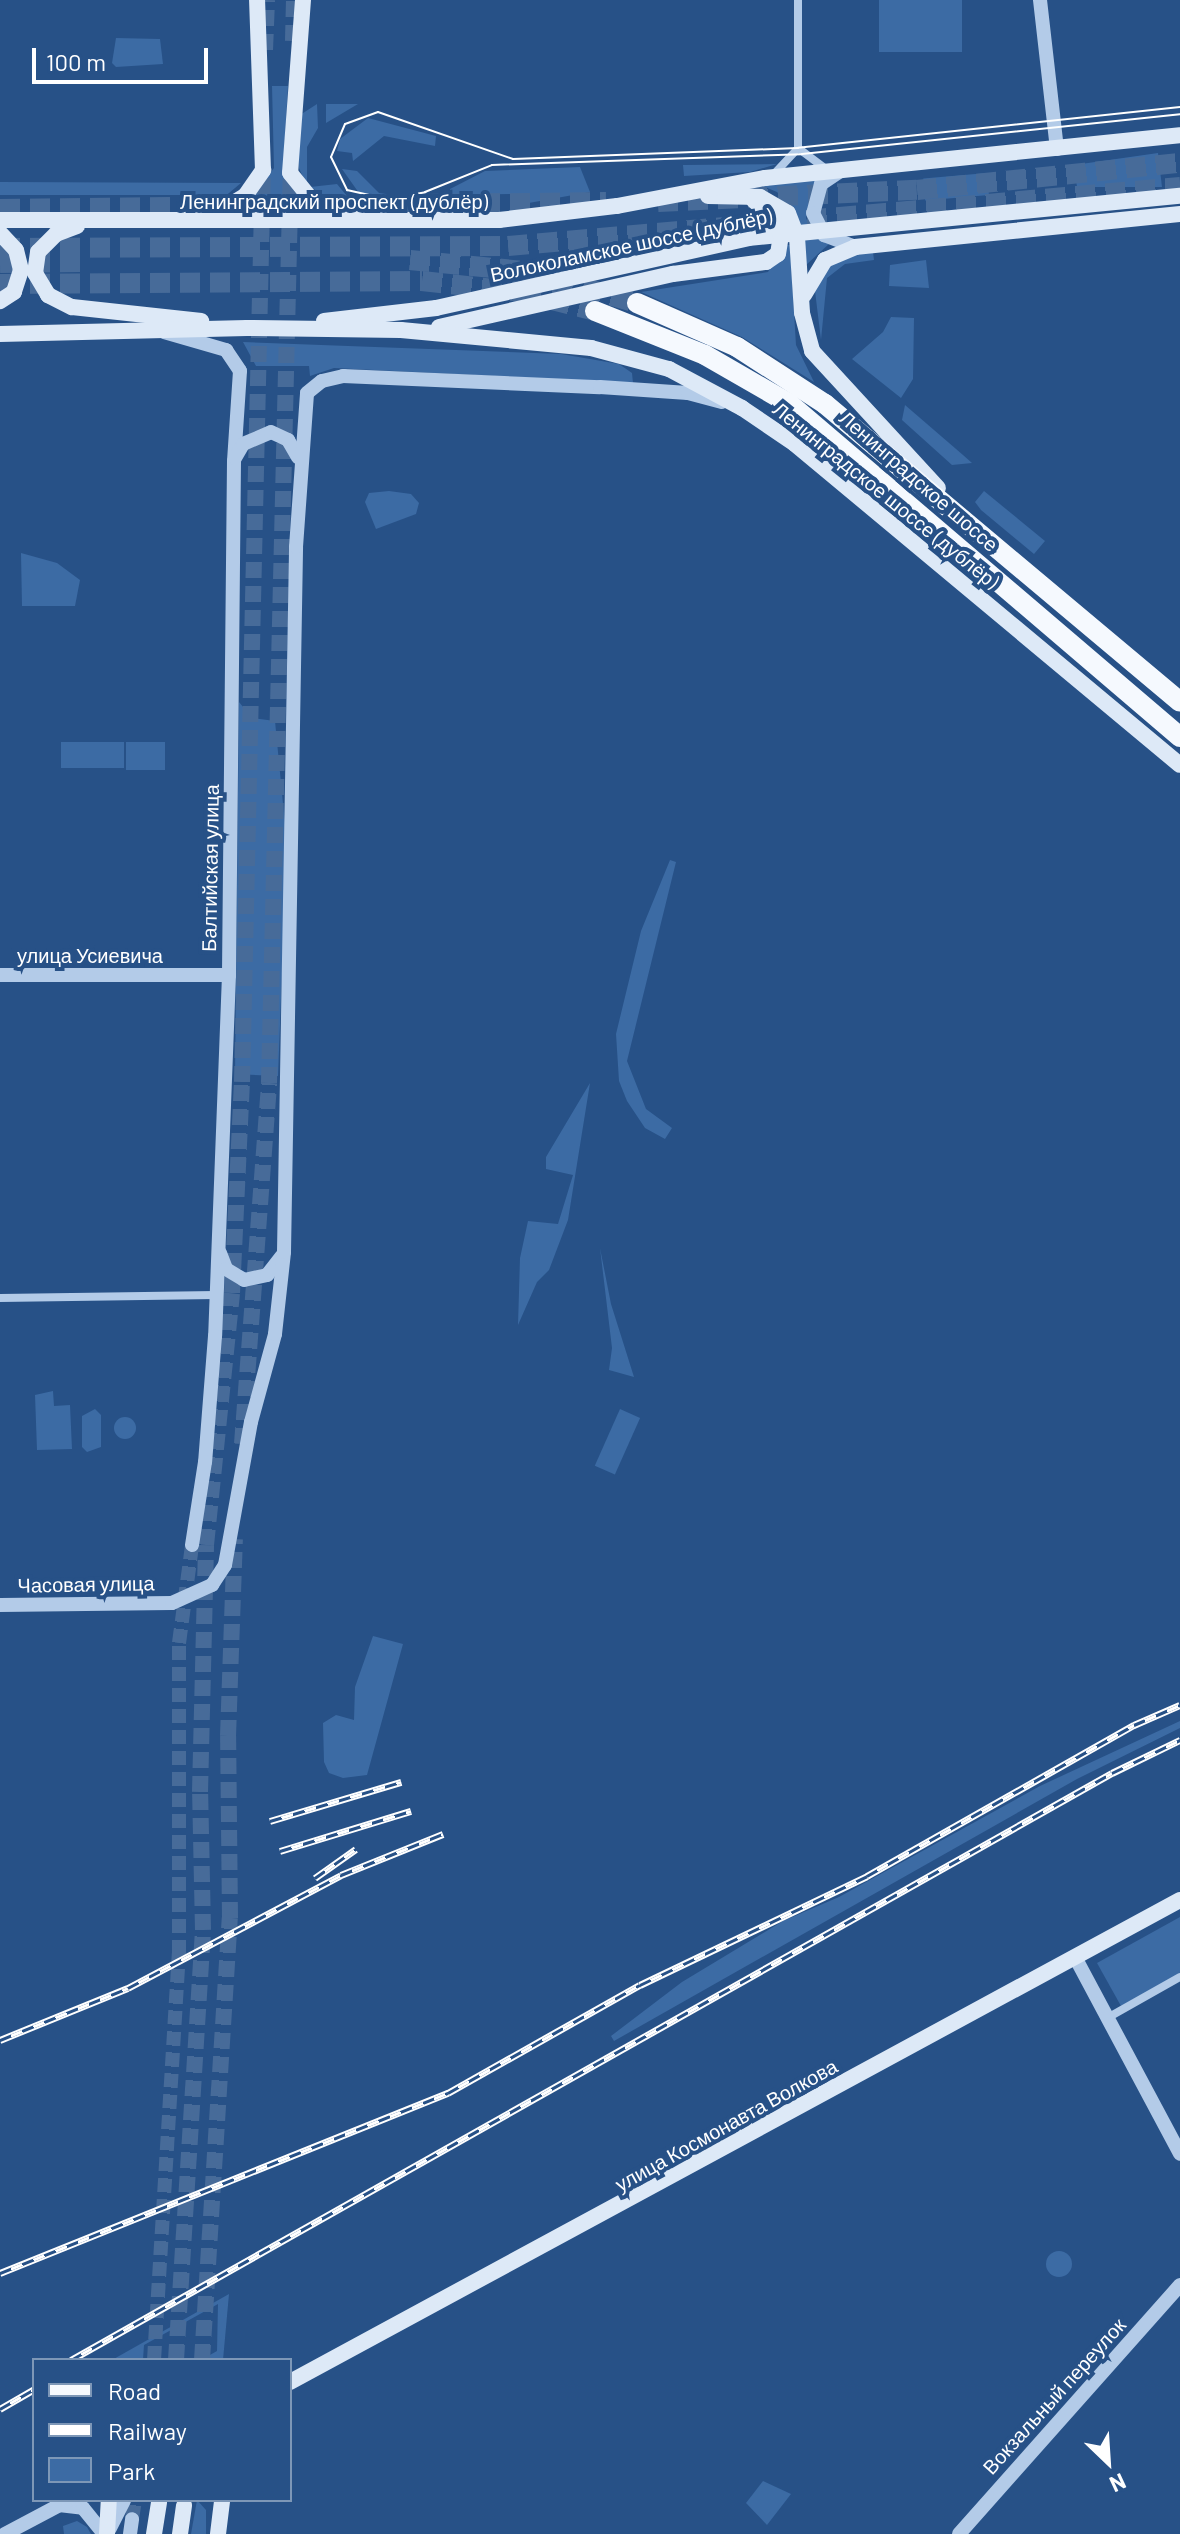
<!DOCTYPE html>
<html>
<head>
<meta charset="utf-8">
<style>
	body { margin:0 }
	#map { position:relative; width:1180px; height:2534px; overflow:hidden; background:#275187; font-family:Barlow,sans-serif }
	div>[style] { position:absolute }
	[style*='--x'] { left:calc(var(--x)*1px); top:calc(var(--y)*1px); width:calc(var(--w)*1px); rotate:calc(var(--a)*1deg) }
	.green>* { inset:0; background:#3c6ba4; transform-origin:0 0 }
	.round { border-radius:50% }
	.tertiary-tunnel>* { height:14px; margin-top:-7px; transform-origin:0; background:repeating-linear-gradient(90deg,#476b99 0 14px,transparent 0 21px) }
	.secondary-tunnel>* { height:16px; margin-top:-8px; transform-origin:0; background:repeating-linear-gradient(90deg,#476b99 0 16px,transparent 0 24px) }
	.primary-tunnel>* { height:20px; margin-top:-10px; transform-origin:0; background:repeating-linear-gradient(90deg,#476b99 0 20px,transparent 0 30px) }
	.minor>* { height:8px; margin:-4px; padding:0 4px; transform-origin:4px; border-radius:4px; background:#b3cbe8 }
	.tertiary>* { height:14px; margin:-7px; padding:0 7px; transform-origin:7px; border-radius:7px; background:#b3cbe8 }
	.secondary>* { height:16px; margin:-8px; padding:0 8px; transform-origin:8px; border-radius:8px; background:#dde9f7 }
	.primary>* { height:20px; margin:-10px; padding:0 10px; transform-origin:10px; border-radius:10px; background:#f5f9fe }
	.tram>* { height:2px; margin:-1px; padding:0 1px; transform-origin:1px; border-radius:1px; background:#fff }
	.rail>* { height:7px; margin-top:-3.5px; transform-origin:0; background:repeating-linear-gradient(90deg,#275187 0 12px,#fff 0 24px); box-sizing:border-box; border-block:2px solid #fff }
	span { translate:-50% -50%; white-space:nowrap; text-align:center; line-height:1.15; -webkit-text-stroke:8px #275187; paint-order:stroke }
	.street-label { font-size:20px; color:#fff }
	.legend { position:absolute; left:32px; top:2358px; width:260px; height:144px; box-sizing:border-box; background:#275187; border:2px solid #7d97b7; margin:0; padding:10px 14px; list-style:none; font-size:24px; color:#fff }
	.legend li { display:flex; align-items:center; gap:16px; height:40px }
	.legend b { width:40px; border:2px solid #7d97b7 }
	.north { position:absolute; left:1068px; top:2422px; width:80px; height:80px; -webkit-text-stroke:6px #275187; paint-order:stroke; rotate:155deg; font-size:22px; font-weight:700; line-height:32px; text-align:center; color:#fff }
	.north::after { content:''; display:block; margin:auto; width:28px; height:36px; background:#fff; clip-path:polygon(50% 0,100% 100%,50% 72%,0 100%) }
	.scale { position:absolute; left:32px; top:48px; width:176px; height:36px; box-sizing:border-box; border:4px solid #fff; border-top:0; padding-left:10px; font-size:24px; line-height:28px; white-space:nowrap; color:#fff; -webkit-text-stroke:6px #275187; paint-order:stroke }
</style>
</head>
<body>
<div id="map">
	<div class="green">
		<i style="left:879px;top:0;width:83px;height:52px"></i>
		<i style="clip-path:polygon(116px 38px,160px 39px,163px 64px,116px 67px,112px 63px)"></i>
		<i style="clip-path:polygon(272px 86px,288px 86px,283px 171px,305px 203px,245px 206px,274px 168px)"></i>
		<i style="clip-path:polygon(317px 104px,318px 128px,307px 147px,307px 186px,298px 166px,300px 115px)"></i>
		<i style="clip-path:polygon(326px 104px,358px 104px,326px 123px)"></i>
		<i style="clip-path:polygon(368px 118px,436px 136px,435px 146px,384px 136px,353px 161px,352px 153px,337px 151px,340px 139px)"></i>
		<i style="clip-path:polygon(1158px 153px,1162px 187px,1077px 187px,1074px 165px)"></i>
		<i style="clip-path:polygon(777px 164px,750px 172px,684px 176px,683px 165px)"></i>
		<i style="clip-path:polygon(580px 167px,590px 192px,512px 206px,511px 194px,449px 195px,450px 189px,485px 171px)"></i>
		<i style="clip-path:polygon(342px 169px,357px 171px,379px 193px,400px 196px,359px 193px)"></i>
		<i style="left:987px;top:173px;width:22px;height:64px;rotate:85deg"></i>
		<i style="clip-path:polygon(816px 180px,806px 218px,815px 237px,829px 244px,806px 265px,796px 212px,777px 192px,758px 184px)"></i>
		<i style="clip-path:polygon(0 182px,241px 183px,223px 198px,201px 203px,201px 195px,0 195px)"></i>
		<i style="clip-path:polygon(337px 184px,347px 196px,371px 207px,347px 208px,310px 187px)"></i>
		<i style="clip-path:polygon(785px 245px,790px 245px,796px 345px,814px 382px,742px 337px,641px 292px,768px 272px)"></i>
		<i style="clip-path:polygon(873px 252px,874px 260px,845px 264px,827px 278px,821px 340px,815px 291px,821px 272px,845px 256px)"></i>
		<i style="clip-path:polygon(926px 260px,929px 288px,889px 286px,890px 265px)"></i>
		<i style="clip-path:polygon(891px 317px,914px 318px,913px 379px,901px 398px,852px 359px,883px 332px)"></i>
		<i style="clip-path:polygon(243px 342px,561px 354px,619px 364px,632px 373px,633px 383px,334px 368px,310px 376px,309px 366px,256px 366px)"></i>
		<i style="clip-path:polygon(905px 405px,963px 455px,972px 463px,952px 465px,902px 420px)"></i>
		<i style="clip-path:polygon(389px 491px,411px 494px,419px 503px,416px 514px,376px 529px,365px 502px,369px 493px)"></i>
		<i style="clip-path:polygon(984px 491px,1045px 541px,1034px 554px,981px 510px,975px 502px)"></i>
		<i style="clip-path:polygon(21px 553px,57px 563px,80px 580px,75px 606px,22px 606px)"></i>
		<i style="clip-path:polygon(239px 702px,252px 718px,275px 721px,287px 845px,278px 1076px,235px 1074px)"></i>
		<i style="left:61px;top:742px;width:63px;height:26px"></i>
		<i style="left:126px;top:742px;width:39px;height:28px"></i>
		<i style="clip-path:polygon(670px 860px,676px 862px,627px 1061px,646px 1109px,672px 1128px,665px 1139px,645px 1128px,627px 1101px,619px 1081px,616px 1034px,641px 931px)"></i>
		<i style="clip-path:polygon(590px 1083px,568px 1220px,549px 1270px,537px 1282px,518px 1325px,520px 1258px,528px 1221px,558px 1224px,573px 1175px,546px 1169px,546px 1157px)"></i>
		<i style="clip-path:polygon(600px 1248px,611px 1304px,634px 1377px,609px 1370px,612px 1348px)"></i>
		<i style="clip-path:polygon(53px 1391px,54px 1406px,70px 1405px,72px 1449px,37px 1450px,35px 1395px)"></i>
		<i style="clip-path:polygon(95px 1409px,101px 1415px,101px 1447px,87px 1452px,82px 1447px,82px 1416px)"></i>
		<i style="left:620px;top:1409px;width:22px;height:62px;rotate:24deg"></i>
		<i class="round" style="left:114px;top:1417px;width:22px;height:22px"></i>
		<i style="clip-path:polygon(373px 1636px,403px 1644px,367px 1775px,343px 1778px,329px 1773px,324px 1762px,323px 1723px,336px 1715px,354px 1720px,355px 1687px)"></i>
		<i style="clip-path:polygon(1180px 1721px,1180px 1728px,1077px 1779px,614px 2041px,611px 2036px,682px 1982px,783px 1921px,839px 1897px,1040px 1786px)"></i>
		<i style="clip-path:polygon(1180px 1917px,1180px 1974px,1121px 2006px,1097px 1963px)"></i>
		<i class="round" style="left:1046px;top:2251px;width:26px;height:26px"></i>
		<i style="clip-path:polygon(229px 2294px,223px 2360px,201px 2360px,217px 2351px,218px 2304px,144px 2345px,143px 2360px,112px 2360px)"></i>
		<i style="clip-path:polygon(763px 2481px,791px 2494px,767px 2525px,746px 2503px)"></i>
		<i style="clip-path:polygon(197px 2500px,206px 2510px,206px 2534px,191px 2534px)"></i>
		<i style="clip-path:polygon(77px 2521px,87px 2527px,91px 2534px,64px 2534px,63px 2526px)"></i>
	</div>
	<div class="tertiary-tunnel">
		<i style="--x:154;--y:2360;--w:407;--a:-86.5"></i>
		<i style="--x:179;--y:1954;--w:311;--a:-90"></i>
		<i style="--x:179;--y:1643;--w:99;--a:-82.4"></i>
		<i style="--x:132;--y:2519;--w:19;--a:-81"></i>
	</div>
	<div class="secondary-tunnel">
		<i style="--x:293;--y:41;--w:41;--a:-88.6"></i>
		<i style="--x:265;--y:50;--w:50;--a:-87.7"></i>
		<i style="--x:242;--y:1444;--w:362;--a:-85.7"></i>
		<i style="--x:269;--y:1083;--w:919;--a:-88.63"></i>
		<i style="--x:176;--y:2360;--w:431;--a:-86.4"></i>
		<i style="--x:203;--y:1930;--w:138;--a:-91.2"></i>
		<i style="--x:200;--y:1792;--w:247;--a:-88.6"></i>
		<i style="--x:206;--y:1545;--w:253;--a:-84.1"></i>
		<i style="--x:232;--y:1293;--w:211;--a:-87.3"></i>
		<i style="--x:242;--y:1082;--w:916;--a:-88.69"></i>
		<i style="--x:202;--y:2360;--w:443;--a:-86.4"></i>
		<i style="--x:230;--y:1918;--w:182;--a:-90.6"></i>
		<i style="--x:228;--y:1736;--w:197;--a:-88"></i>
	</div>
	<div class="primary-tunnel">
		<i style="--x:658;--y:202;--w:259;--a:-2.7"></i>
		<i style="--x:917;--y:190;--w:264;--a:-5.9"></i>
		<i style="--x:0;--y:209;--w:606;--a:-0.66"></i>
		<i style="--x:0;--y:248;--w:508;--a:-0.23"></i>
		<i style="--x:508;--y:246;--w:675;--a:-5.02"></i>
		<i style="--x:410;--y:260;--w:116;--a:5.5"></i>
		<i style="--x:525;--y:271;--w:116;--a:15.9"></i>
		<i style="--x:0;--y:263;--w:82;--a:-0.7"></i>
		<i style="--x:0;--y:284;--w:422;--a:-0.4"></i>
		<i style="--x:422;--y:281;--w:100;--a:6.3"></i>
		<i style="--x:521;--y:292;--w:76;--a:14.4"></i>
	</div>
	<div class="minor">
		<i style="--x:798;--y:0;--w:148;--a:90"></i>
		<i style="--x:798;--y:148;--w:34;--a:37"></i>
		<i style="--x:775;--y:173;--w:34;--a:-47"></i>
		<i style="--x:0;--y:1298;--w:216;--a:-0.8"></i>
		<i style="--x:1109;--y:2017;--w:81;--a:-29.4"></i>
	</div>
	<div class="tertiary">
		<i style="--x:1040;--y:0;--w:150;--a:83.5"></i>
		<i style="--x:839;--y:172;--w:22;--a:146"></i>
		<i style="--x:821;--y:184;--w:30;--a:105"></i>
		<i style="--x:813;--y:213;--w:25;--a:63"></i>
		<i style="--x:824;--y:235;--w:33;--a:21"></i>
		<i style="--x:164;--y:332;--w:65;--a:16.2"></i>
		<i style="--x:226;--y:350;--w:25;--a:56"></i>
		<i style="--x:240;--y:371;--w:90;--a:93.8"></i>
		<i style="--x:234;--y:461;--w:514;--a:90.56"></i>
		<i style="--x:229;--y:975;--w:361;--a:92.2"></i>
		<i style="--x:215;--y:1336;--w:126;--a:94.5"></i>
		<i style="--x:205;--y:1462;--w:84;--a:98.9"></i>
		<i style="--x:235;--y:458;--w:16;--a:-60"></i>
		<i style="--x:243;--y:444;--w:30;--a:-23"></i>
		<i style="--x:271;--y:432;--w:19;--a:25"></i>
		<i style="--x:288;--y:440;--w:20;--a:60"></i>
		<i style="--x:0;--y:975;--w:229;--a:0"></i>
		<i style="--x:220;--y:1253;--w:17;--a:69"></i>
		<i style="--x:226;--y:1269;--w:21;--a:31"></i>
		<i style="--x:244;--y:1280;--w:24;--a:-12"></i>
		<i style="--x:267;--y:1275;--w:24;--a:-52"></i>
		<i style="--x:0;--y:1605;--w:172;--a:-0.7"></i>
		<i style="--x:172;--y:1603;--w:44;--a:-24.2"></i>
		<i style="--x:212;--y:1585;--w:24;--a:-57"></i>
		<i style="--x:225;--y:1565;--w:145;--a:-79.7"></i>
		<i style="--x:251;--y:1422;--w:91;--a:-74.7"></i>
		<i style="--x:275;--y:1334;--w:82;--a:-83.7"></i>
		<i style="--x:284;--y:1252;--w:705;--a:-89.02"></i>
		<i style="--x:296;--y:547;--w:154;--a:-85.9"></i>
		<i style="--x:307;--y:393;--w:19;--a:-39"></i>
		<i style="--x:322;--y:381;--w:22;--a:-13"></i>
		<i style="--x:343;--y:376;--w:257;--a:2.5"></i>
		<i style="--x:600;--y:387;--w:88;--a:3.9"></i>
		<i style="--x:688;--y:393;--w:35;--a:15"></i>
		<i style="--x:1075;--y:1957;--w:223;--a:61.9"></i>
		<i style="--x:59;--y:2505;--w:24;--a:7"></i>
		<i style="--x:83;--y:2508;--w:33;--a:51"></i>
		<i style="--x:110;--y:2528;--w:31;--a:-63"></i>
		<i style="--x:5;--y:2534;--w:72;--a:-28"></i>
		<i style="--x:130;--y:2534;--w:15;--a:-82"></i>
		<i style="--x:959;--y:2534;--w:333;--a:-48.4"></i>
	</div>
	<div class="secondary">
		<i style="--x:303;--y:0;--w:173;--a:94.3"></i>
		<i style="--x:290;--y:173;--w:38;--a:51"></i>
		<i style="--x:314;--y:203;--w:48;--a:15.8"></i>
		<i style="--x:708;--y:196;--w:52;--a:1.1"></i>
		<i style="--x:760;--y:197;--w:32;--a:30"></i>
		<i style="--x:788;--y:213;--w:26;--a:69"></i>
		<i style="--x:797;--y:237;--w:76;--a:86.2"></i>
		<i style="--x:802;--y:313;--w:39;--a:75"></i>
		<i style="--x:812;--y:351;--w:186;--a:47.4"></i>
		<i style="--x:207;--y:219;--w:44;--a:-31.2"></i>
		<i style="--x:245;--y:196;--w:32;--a:-55"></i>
		<i style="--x:263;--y:170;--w:170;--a:-92"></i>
		<i style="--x:0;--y:220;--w:499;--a:0"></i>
		<i style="--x:499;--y:220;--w:119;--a:-6.8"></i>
		<i style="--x:617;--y:206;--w:151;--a:-10.7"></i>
		<i style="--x:765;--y:178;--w:417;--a:-5.9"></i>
		<i style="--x:77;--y:226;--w:22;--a:159"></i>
		<i style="--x:56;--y:234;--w:25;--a:135"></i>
		<i style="--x:38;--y:252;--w:21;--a:98"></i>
		<i style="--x:35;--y:273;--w:26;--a:59"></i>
		<i style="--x:48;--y:295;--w:27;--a:27"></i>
		<i style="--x:72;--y:307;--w:130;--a:6.2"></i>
		<i style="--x:0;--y:233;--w:23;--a:47"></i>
		<i style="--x:16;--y:250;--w:21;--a:76"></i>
		<i style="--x:21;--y:270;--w:23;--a:108"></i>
		<i style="--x:14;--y:292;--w:17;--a:147"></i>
		<i style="--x:804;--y:295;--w:41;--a:-59"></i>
		<i style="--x:825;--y:260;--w:33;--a:-23"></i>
		<i style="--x:855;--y:247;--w:327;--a:-5.8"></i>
		<i style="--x:324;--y:321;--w:113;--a:-6.6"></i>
		<i style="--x:436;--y:308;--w:320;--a:-12.6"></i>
		<i style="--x:748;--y:238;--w:434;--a:-5.6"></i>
		<i style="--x:439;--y:327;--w:240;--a:-12.8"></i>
		<i style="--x:673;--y:274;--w:94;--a:-7.4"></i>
		<i style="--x:766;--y:262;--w:14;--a:-34"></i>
		<i style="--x:778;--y:254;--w:18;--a:-81"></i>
		<i style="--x:781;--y:236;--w:20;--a:-110"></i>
		<i style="--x:774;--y:217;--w:26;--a:-141"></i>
		<i style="--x:0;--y:334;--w:247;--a:-1.4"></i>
		<i style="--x:247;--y:328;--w:154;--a:0.7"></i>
		<i style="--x:401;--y:330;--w:191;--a:5.4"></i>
		<i style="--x:591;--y:348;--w:81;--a:15.1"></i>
		<i style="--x:669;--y:369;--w:83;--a:28.1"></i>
		<i style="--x:742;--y:408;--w:64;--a:34.2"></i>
		<i style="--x:795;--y:444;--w:501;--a:39.82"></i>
		<i style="--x:290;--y:2382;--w:1012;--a:-28.44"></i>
		<i style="--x:107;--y:2534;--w:34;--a:-87"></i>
		<i style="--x:154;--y:2534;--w:32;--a:-81"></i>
		<i style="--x:180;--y:2534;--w:29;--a:-82"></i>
		<i style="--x:218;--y:2534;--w:34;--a:-83"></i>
	</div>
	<div class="primary">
		<i style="--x:637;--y:303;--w:109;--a:23.7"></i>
		<i style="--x:737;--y:347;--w:105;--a:32.9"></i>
		<i style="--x:825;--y:404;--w:463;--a:40"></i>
		<i style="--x:595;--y:311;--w:118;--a:21.8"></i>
		<i style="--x:705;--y:355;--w:98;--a:30"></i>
		<i style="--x:790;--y:404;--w:513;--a:40.49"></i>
	</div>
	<div class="tram">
		<i style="--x:1180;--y:107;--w:384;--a:173.9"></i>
		<i style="--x:798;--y:148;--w:285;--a:177.8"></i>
		<i style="--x:513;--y:159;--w:143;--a:-160.8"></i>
		<i style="--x:378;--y:112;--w:35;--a:160"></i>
		<i style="--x:345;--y:124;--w:36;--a:113"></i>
		<i style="--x:331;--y:157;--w:37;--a:64"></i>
		<i style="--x:347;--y:190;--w:41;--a:12.7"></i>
		<i style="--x:387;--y:199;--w:39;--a:-10"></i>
		<i style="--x:425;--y:192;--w:72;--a:-21.9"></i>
		<i style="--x:492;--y:165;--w:310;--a:-2"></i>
		<i style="--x:802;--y:154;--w:380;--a:-6"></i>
	</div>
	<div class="rail">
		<i style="--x:270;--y:1821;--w:137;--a:-16.6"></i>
		<i style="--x:280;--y:1851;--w:137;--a:-17"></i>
		<i style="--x:315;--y:1878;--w:50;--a:-35.3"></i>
		<i style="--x:0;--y:2040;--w:138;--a:-22.1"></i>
		<i style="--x:128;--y:1988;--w:241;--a:-27.9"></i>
		<i style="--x:341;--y:1875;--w:110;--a:-21.9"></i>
		<i style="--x:0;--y:2273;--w:483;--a:-21.9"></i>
		<i style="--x:448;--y:2093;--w:220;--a:-29.4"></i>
		<i style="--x:640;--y:1985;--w:252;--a:-25.6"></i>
		<i style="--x:867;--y:1876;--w:307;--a:-29.5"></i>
		<i style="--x:1134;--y:1725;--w:50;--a:-23.5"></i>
		<i style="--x:71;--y:2360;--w:1195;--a:-29.42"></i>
		<i style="--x:1112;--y:1773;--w:76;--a:-25.9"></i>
		<i style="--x:0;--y:2409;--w:39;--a:-30"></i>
	</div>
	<div class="street-label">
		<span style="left:334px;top:201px">Ленинградский проспект (дублёр)</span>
		<span style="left:631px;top:245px;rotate:-12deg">Волоколамское шоссе (дублёр)</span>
		<span style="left:919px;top:481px;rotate:41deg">Ленинградское шоссе</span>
		<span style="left:886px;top:495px;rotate:39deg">Ленинградское шоссе (дублёр)</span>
		<span style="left:210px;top:868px;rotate:-89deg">Балтийская улица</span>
		<span style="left:90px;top:955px">улица Усиевича</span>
		<span style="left:86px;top:1584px;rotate:-1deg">Часовая улица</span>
		<span style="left:726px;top:2125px;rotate:-29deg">улица Космонавта Волкова</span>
		<span style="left:1054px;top:2396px;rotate:-48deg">Вокзальный переулок</span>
	</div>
	<ul class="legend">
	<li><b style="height:10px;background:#f5f9fe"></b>Road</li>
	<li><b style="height:10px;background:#fff"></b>Railway</li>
	<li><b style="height:22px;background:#3c6ba4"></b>Park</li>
	</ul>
	<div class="north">N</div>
	<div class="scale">100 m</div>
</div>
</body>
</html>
